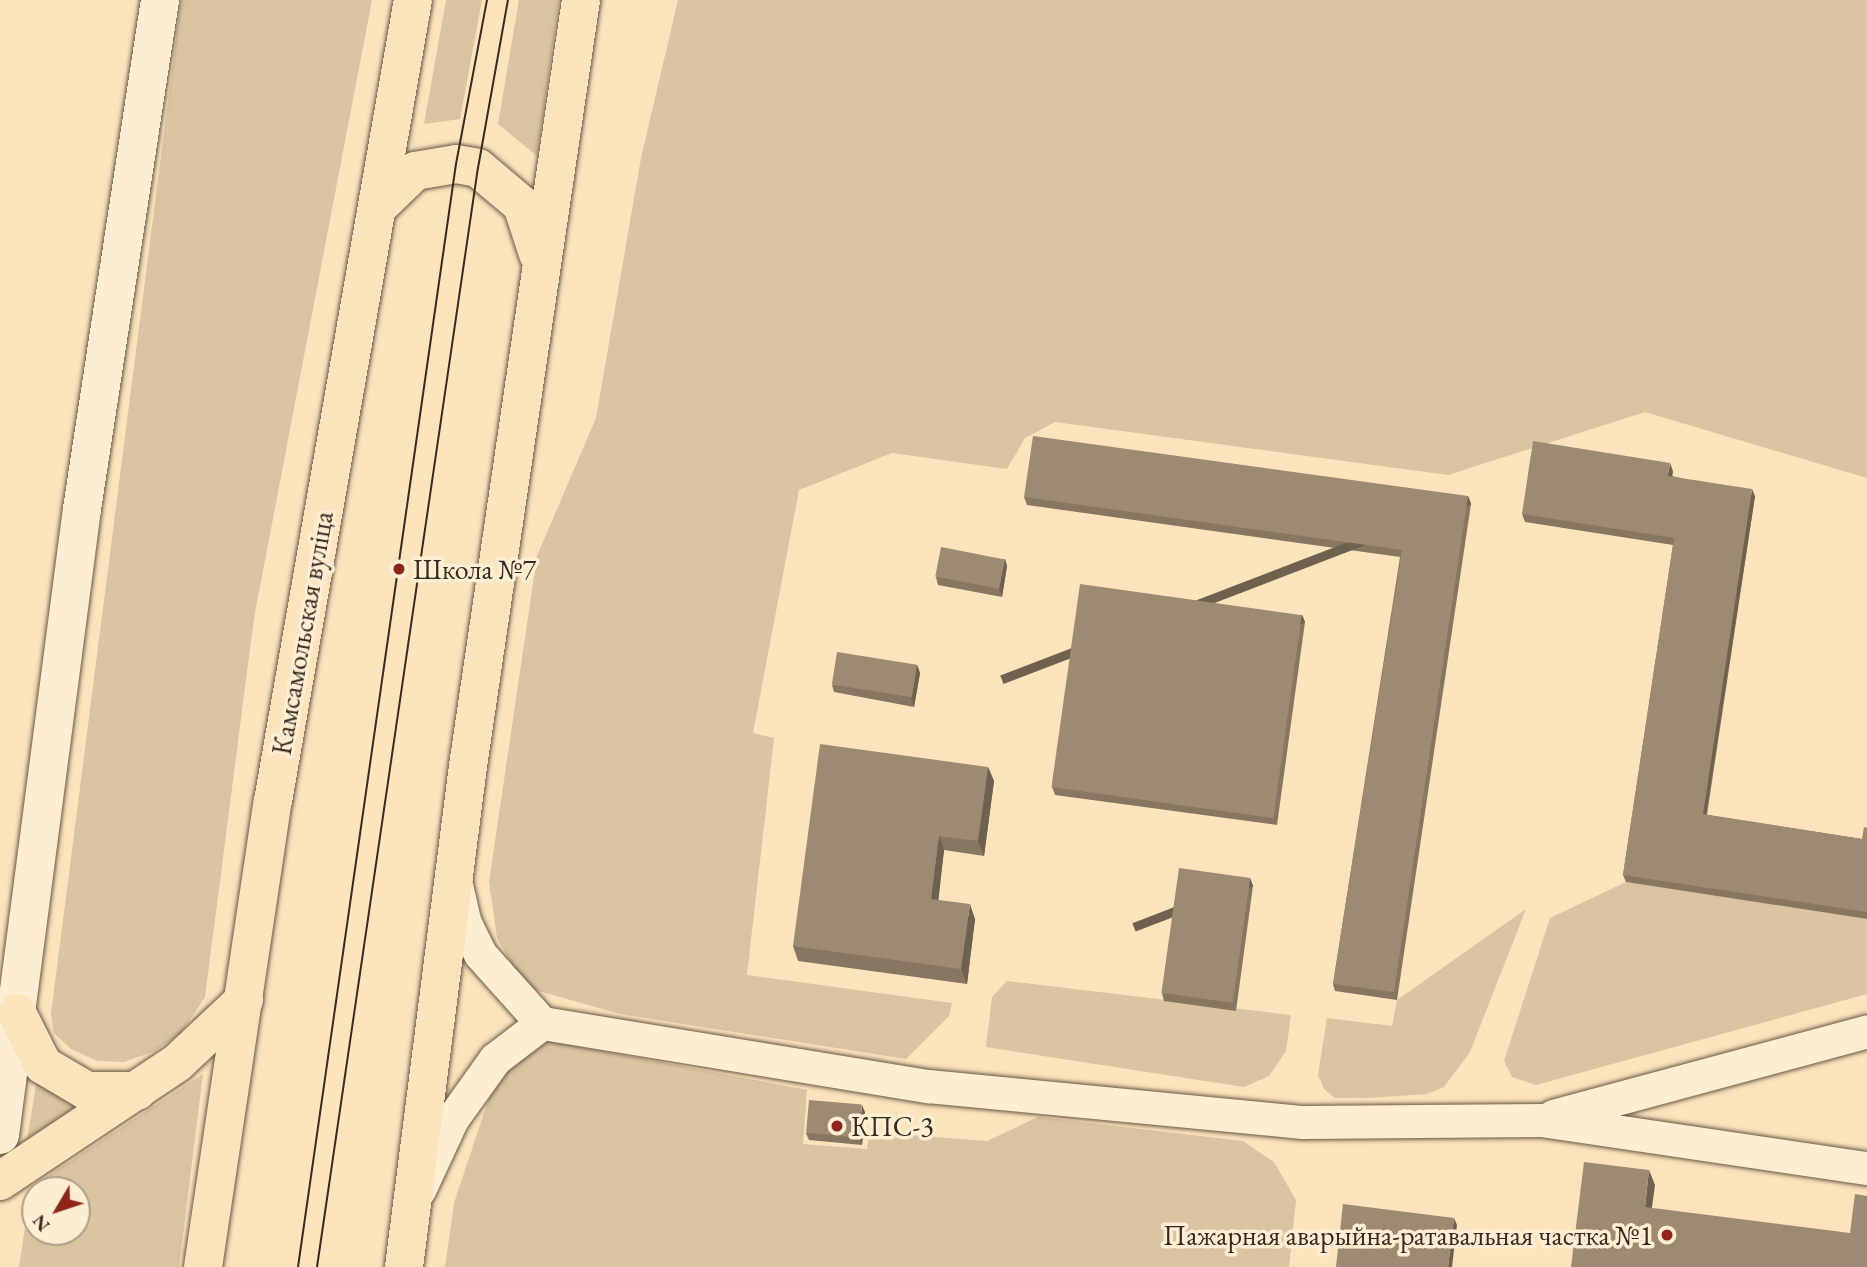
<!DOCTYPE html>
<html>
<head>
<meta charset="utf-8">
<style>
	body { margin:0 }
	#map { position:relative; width:1867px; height:1267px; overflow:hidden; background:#fbe3bc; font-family:"EB Garamond",serif }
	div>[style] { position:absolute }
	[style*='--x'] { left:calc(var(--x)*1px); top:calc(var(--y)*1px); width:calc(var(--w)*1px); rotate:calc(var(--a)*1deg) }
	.green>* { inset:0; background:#dac4a2 }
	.roads { filter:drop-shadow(0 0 2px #685848) drop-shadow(0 0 2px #685848) }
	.minor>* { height:33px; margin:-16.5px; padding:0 16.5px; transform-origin:16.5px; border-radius:16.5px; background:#fcedd3 }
	.tertiary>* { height:38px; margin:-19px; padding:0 19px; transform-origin:19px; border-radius:19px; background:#fcedd3 }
	.primary>* { height:38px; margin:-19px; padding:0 19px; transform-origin:19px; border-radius:19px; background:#fbe3bc }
	.tram>* { height:2px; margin:-1px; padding:0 1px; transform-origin:1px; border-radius:1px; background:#372a21 }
	.wall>* { inset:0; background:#877762 }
	.shaded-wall>* { inset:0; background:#6e6150; transform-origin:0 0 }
	.building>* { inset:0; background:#9d8a72; transform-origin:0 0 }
	.dots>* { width:19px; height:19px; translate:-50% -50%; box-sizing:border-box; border:4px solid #fcedd3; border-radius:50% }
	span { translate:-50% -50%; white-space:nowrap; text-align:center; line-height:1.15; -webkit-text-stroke:7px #fcedd3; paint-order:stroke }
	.poi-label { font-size:28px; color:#372a21 }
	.left { translate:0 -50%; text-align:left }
	.right { translate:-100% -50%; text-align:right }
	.street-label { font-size:28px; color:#372a21 }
	.north { position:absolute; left:21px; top:1176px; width:70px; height:70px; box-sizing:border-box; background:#fcedd3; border:2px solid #ad9f8c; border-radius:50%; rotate:231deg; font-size:19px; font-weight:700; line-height:28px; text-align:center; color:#372a21 }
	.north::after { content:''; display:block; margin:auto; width:24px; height:32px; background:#8f2418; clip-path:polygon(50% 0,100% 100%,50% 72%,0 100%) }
</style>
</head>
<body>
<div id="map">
	<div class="green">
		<i style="clip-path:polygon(181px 0,372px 0,254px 618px,205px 997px,181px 1033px,155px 1051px,124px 1062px,97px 1061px,71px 1049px,54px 1033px,51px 1014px)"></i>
		<i style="clip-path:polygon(446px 0,482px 0,460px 119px,424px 124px)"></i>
		<i style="clip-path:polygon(519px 0,559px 0,537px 156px,498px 124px)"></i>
		<i style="clip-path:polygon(678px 0,1867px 0,1867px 478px,1645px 412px,1448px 475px,1055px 422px,1025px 438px,1007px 469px,892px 453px,799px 490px,753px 733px,774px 738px,747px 975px,952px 1003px,949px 1016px,906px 1059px,620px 1014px,525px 987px,497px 938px,489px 882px,537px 556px,596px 418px,641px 158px)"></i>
		<i style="clip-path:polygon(1626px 882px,1867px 919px,1867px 994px,1536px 1085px,1512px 1077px,1504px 1061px,1550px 918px)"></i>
		<i style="clip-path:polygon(1526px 909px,1470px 1052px,1444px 1087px,1427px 1094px,1368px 1098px,1335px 1098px,1324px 1089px,1318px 1075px,1327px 1018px,1392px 1026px,1397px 1000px)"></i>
		<i style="clip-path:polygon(1007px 981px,1291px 1015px,1286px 1051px,1269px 1076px,1244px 1087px,986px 1047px,992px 997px)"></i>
		<i style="clip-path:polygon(539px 1039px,807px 1090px,803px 1144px,867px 1149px,869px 1132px,987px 1141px,1038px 1117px,1243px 1141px,1274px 1162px,1296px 1200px,1289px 1267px,445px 1267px,454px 1203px,492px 1089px,520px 1050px)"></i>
		<i style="clip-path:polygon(evenodd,203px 1074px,179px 1267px,19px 1267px,31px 1187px,203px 1074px,35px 1190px,77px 1190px,77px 1232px,35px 1232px,35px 1190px)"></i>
		<i style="clip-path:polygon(37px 1080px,82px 1103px,27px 1139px)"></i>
	</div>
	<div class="roads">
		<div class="minor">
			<i style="--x:456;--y:885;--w:39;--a:77"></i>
			<i style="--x:465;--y:923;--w:34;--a:64"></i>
			<i style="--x:480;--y:954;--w:93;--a:48.1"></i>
			<i style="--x:542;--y:1023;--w:391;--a:9.3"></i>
			<i style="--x:928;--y:1086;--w:377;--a:5.5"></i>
			<i style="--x:1303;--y:1122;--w:238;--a:-0.5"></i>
			<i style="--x:1541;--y:1120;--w:330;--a:8.4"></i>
			<i style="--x:1553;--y:1116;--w:325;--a:-15.1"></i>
			<i style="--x:419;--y:1190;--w:78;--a:-65.1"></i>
			<i style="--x:452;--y:1119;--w:74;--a:-54.4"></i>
			<i style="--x:495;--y:1059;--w:59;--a:-37.5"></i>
		</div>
		<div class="tertiary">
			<i style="--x:0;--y:1135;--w:631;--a:-82.54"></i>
			<i style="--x:82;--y:509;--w:515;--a:-81.29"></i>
		</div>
		<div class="primary">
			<i style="--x:377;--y:208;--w:53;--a:-44.2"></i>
			<i style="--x:415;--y:171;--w:42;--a:-9.7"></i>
			<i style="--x:456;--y:164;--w:22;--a:10"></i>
			<i style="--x:478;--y:168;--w:57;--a:40.1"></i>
			<i style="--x:522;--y:205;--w:52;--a:71.9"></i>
			<i style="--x:17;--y:1013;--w:58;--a:63.4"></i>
			<i style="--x:43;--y:1065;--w:51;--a:30.6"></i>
			<i style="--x:87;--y:1091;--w:50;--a:0"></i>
			<i style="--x:0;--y:1181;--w:213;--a:-33.7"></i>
			<i style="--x:177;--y:1063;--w:92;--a:-43.2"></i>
			<i style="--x:203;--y:1267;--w:471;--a:-81.5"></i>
			<i style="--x:273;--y:801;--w:813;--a:-80.09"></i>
			<i style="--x:404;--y:1267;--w:505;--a:-82.72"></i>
			<i style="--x:468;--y:766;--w:774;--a:-81.61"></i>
		</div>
	</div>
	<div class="tram">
		<i style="--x:298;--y:1267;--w:1114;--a:-81.85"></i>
		<i style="--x:456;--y:164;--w:167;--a:-79.3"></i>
		<i style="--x:317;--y:1267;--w:1111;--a:-81.67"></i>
		<i style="--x:478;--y:168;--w:171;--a:-79.9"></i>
	</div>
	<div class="wall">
		<i style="clip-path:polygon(1673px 471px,1672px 476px,1755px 496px,1707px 815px,1862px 839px,1867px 828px,1867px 919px,1626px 882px,1623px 875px,1673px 545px,1525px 522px,1522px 514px)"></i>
		<i style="clip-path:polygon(1468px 496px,1471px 504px,1397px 1000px,1335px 991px,1333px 984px,1400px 557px,1027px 505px,1024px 497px)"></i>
		<i style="clip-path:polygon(1005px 559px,1007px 566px,1002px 597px,938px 585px,936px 577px)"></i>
		<i style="clip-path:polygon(1302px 615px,1305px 622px,1277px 825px,1055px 795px,1052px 787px)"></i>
		<i style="clip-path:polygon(917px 665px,920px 673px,914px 707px,834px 692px,832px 685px)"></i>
		<i style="clip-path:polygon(988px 767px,994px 781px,984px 856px,944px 850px,938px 900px,975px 919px,967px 984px,798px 961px,793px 946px)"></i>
		<i style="clip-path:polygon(1250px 878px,1253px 886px,1236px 1011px,1164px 1001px,1162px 993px)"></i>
		<i style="clip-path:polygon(865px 1112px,862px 1145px,809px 1140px,806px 1133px)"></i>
	</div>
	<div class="shaded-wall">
		<i style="clip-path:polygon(1670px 463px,1673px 471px,1671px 483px,1668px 476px)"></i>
		<i style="clip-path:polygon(1752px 489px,1755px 496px,1705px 821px,1703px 814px)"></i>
		<i style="left:1468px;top:496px;width:9px;height:501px;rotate:69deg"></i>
		<i style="clip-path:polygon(1005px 559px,1007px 566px,1002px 597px,999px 589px)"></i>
		<i style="left:1302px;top:615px;width:8px;height:205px;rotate:67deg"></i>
		<i style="clip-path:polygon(917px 665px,920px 673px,914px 707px,911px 699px)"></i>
		<i style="clip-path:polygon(988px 767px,994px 781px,984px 856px,978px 841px)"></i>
		<i style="clip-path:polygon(939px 836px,944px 850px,937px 913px,931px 899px)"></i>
		<i style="left:1250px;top:878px;width:9px;height:126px;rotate:69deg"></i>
		<i style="clip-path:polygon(970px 904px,975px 919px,967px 984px,961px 969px)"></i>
		<i style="clip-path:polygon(862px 1105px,865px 1112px,862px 1145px,859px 1138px)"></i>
		<i style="clip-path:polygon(1649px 1170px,1655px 1185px,1650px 1222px,1645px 1207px)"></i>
		<i style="clip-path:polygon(1454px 1218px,1457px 1225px,1452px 1267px,1448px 1267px)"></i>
	</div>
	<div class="building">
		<i style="clip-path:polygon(1033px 436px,1468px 496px,1394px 992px,1333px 984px,1402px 550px,1024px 497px)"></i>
		<i style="clip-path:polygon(1533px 441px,1670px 463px,1668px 476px,1752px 489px,1703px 814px,1862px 839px,1864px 827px,1867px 828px,1867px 912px,1623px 875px,1674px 538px,1522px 514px)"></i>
		<i style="left:941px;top:547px;width:65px;height:30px;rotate:11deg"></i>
		<i style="left:1080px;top:584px;width:224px;height:205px;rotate:8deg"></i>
		<i style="left:837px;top:652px;width:81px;height:33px;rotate:9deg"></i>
		<i style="clip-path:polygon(820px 744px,988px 767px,978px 841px,939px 836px,931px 899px,970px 904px,961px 969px,793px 946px)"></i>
		<i style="left:1179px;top:868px;width:72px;height:126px;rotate:8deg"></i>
		<i style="left:809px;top:1100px;width:53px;height:33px;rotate:5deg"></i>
		<i style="clip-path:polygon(1584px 1162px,1649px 1170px,1645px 1207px,1850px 1233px,1855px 1194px,1867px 1196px,1867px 1267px,1571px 1267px)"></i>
		<i style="clip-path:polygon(1343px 1204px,1454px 1218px,1448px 1267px,1336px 1267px)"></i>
	</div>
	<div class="dots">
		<i style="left:399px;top:569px;background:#8f2418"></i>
		<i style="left:837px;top:1126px;background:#8f2418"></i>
		<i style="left:1667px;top:1235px;background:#8f2418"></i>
	</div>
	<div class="poi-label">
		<span class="left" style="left:413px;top:569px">Школа №7</span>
		<span class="left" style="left:851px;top:1126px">КПС-3</span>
		<span class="right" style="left:1653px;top:1235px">Пажарная аварыйна-ратавальная частка №1</span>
	</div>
	<div class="street-label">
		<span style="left:302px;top:633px;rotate:-80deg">Камсамольская вуліца</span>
	</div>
	<div class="north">N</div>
</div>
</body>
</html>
